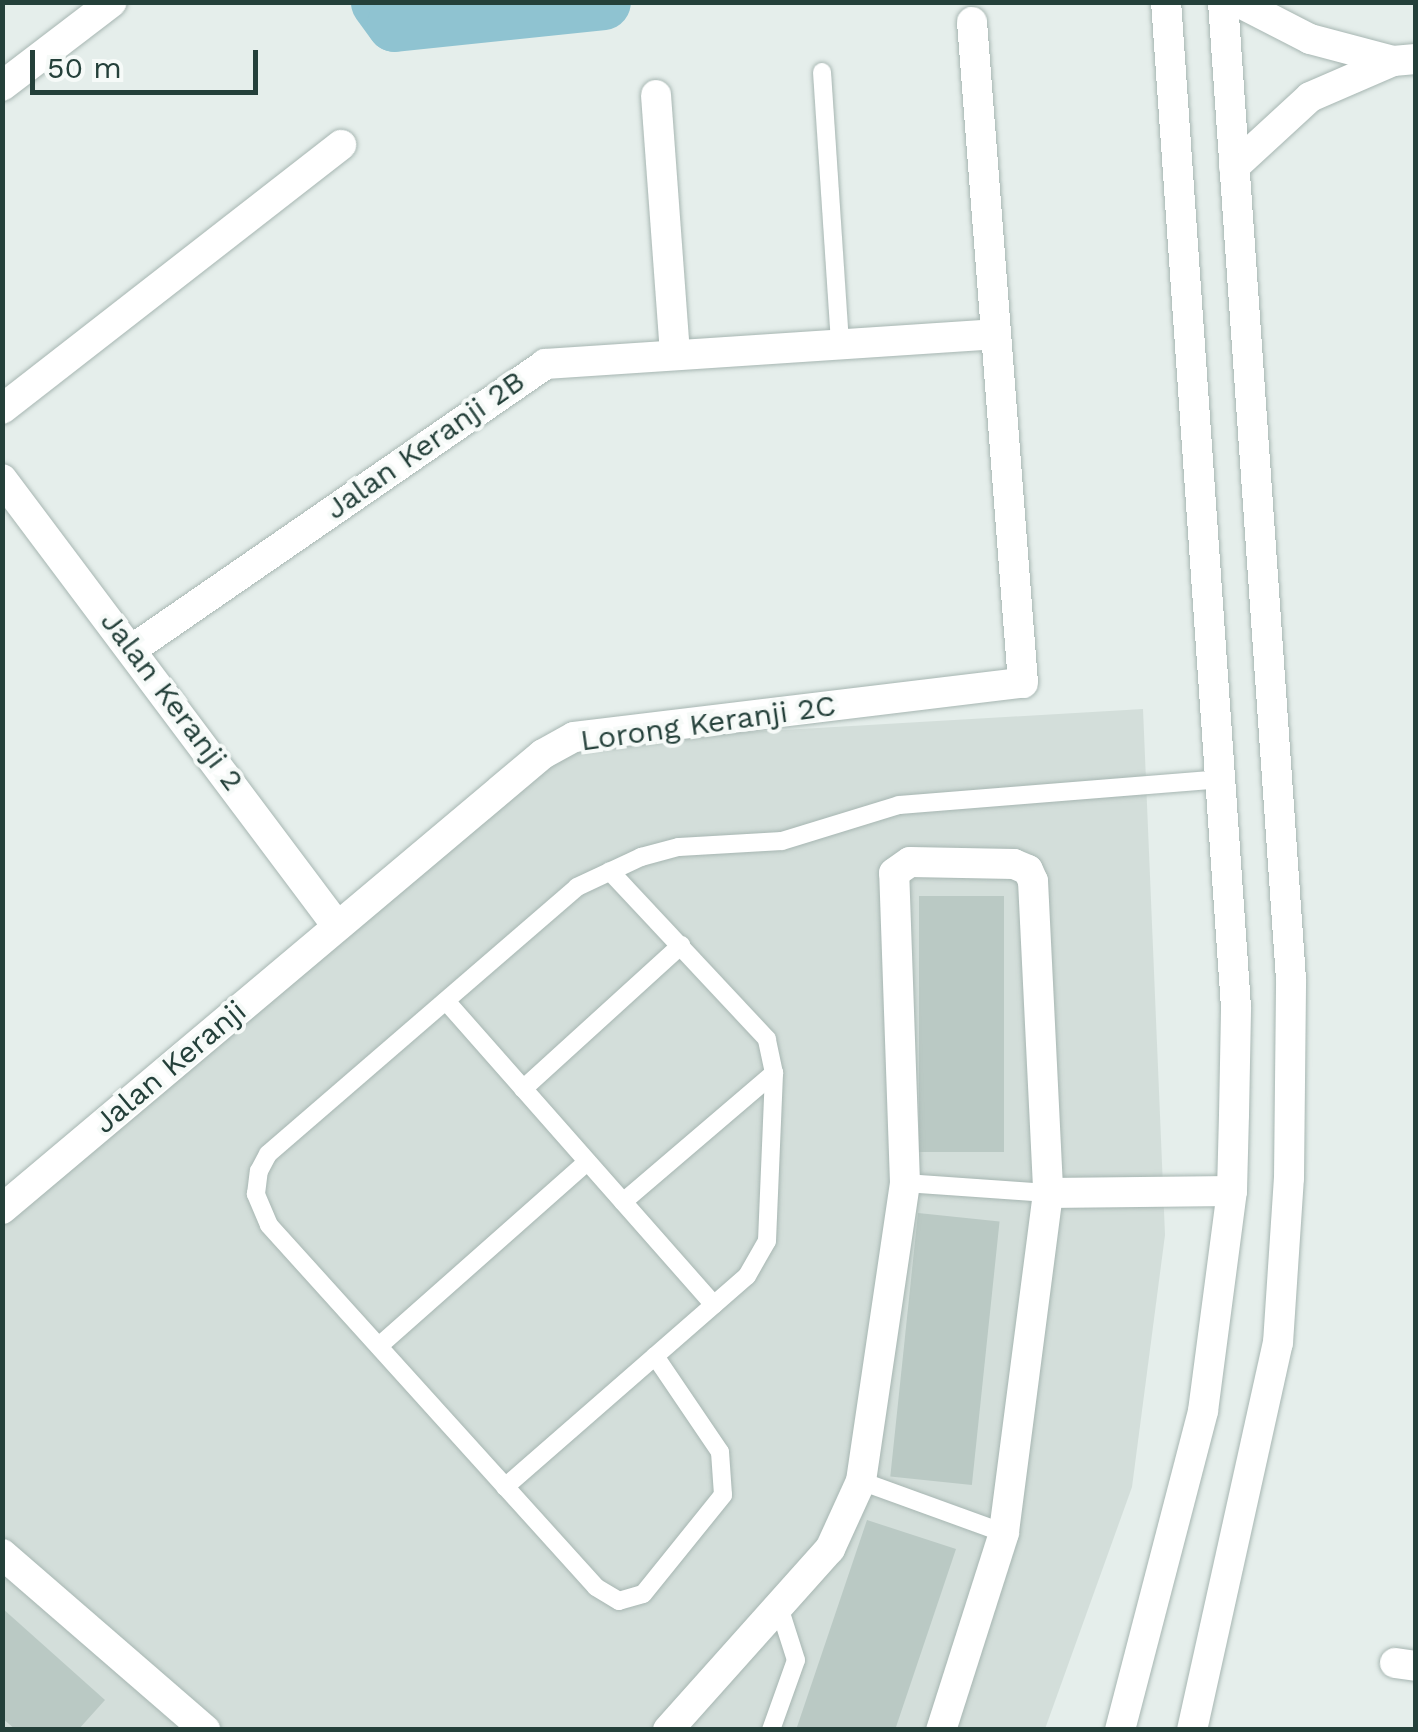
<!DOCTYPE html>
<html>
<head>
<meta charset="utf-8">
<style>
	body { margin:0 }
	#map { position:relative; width:1418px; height:1732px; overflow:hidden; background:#e5eeeb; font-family:"Work Sans",sans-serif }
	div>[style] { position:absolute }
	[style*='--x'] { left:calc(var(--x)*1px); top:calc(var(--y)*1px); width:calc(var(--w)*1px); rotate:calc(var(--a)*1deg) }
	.built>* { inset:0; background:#d3deda }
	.river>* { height:55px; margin:-27.5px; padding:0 27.5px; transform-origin:27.5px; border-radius:27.5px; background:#8fc3d1 }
	.building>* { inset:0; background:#bac9c4; transform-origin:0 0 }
	.roads { filter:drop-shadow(0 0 2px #a7b6b2) drop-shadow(0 0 2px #a7b6b2) }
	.lane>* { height:18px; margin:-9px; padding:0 9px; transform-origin:9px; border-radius:9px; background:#fff }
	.street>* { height:30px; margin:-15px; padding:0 15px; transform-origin:15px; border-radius:15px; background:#fff }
	.secondary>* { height:30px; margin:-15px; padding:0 15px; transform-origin:15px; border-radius:15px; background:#fff }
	span { translate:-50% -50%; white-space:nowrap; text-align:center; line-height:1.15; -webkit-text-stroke:8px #f6faf8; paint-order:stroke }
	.street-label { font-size:30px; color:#24403a }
	.frame { position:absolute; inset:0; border:5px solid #24403a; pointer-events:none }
	.scale { position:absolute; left:30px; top:50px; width:228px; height:45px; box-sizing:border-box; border:5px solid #24403a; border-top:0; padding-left:12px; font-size:30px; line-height:35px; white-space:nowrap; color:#24403a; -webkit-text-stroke:8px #f6faf8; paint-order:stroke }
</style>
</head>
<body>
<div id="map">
	<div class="built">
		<i style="clip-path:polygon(1143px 709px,1165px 1235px,1132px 1487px,1045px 1729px,3px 1729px,2px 1217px,559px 743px)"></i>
	</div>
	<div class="river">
		<i style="--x:378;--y:2;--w:27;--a:54"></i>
		<i style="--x:394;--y:24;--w:210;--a:-6"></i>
	</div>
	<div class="building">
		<i style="left:919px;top:896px;width:85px;height:256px"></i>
		<i style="left:918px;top:1213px;width:82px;height:265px;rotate:6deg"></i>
		<i style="clip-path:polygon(867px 1520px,956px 1549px,895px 1730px,796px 1730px)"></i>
		<i style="clip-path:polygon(2px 1608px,105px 1700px,78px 1730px,16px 1730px,2px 1718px)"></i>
	</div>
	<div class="roads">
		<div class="lane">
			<i style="--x:822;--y:72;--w:272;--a:86.2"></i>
			<i style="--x:446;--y:1001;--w:405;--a:48.6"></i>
			<i style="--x:523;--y:1089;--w:214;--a:-42.3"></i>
			<i style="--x:905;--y:1183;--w:143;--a:4"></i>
			<i style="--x:623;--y:1202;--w:199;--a:-40.5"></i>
			<i style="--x:379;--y:1346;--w:278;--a:-41.5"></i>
			<i style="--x:655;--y:1356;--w:116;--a:55.9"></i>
			<i style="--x:720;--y:1452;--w:43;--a:86"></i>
			<i style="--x:723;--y:1495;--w:127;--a:128.9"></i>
			<i style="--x:643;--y:1594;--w:25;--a:164"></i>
			<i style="--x:619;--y:1601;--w:27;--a:-149"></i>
			<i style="--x:596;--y:1587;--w:488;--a:-132.1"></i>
			<i style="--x:269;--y:1225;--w:34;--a:-113"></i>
			<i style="--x:256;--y:1194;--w:23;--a:-83"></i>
			<i style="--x:259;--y:1171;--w:19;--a:-62"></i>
			<i style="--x:268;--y:1154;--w:408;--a:-40.8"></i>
			<i style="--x:577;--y:887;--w:71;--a:-25.1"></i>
			<i style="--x:641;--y:857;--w:39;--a:-15"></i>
			<i style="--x:679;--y:847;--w:103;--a:-3.3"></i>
			<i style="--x:782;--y:841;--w:122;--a:-17.1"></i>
			<i style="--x:899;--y:805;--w:322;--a:-4.6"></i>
			<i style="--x:861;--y:1481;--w:152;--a:20"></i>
			<i style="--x:505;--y:1487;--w:321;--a:-41.1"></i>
			<i style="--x:747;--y:1276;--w:40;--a:-60.3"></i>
			<i style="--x:767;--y:1241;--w:168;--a:-87.6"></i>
			<i style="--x:774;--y:1073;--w:35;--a:-102"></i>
			<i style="--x:767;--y:1039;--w:230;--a:-133.1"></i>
			<i style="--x:771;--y:1730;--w:74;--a:-70.3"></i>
			<i style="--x:796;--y:1660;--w:52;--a:-107.7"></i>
		</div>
		<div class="street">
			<i style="--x:1238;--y:2;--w:81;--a:27.2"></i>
			<i style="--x:1310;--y:39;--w:86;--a:14.8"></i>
			<i style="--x:2;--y:86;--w:138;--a:-37.4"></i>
			<i style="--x:656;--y:95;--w:259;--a:85.8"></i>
			<i style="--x:1234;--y:167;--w:103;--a:-42.6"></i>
			<i style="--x:1310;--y:97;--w:90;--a:-23.4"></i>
			<i style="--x:1393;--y:61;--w:23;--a:-5"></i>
			<i style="--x:2;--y:409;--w:430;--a:-37.9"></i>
			<i style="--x:2;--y:479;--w:559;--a:53.15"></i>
			<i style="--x:134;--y:648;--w:500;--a:-34.6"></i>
			<i style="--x:545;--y:364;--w:450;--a:-3.8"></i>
			<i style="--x:1048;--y:1193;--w:184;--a:-0.6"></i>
			<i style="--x:2;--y:1209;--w:707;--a:-40.07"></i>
			<i style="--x:543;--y:754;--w:35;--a:-29"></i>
			<i style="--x:574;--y:737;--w:452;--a:-6.9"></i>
			<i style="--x:1023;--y:683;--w:663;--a:-94.41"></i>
			<i style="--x:2;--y:1554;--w:269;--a:40.9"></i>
			<i style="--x:1395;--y:1663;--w:21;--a:8"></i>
			<i style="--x:668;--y:1730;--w:243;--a:-48.2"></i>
			<i style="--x:830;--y:1549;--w:75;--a:-65.5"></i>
			<i style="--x:861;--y:1481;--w:301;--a:-81.6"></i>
			<i style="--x:905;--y:1183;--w:310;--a:-92"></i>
			<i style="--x:894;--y:873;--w:19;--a:-35"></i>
			<i style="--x:910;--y:862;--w:104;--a:1.1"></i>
			<i style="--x:1014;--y:864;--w:15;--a:23"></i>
			<i style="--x:1028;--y:870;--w:12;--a:66"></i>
			<i style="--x:1033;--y:881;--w:312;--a:87.2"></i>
			<i style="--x:1048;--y:1193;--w:343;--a:97.4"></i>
			<i style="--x:1004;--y:1533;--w:207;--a:107.7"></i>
		</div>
		<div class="secondary">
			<i style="--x:1120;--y:1730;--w:330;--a:-75.4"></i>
			<i style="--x:1203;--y:1411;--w:222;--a:-82.5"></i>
			<i style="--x:1232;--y:1191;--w:76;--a:-88.5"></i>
			<i style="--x:1234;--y:1115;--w:108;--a:-88.9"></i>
			<i style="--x:1236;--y:1007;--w:1007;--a:-93.98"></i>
			<i style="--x:1192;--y:1730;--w:396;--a:-77.5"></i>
			<i style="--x:1278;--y:1343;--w:165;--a:-86.2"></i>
			<i style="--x:1289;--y:1178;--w:199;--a:-89.4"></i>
			<i style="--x:1291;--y:979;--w:979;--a:-93.98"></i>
		</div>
	</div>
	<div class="street-label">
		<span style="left:425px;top:445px;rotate:-35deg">Jalan Keranji 2B</span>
		<span style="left:172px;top:701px;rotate:53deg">Jalan Keranji 2</span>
		<span style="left:708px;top:723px;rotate:-8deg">Lorong Keranji 2C</span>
		<span style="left:170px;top:1067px;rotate:-40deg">Jalan Keranji</span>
	</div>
	<div class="frame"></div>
	<div class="scale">50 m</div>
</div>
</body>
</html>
